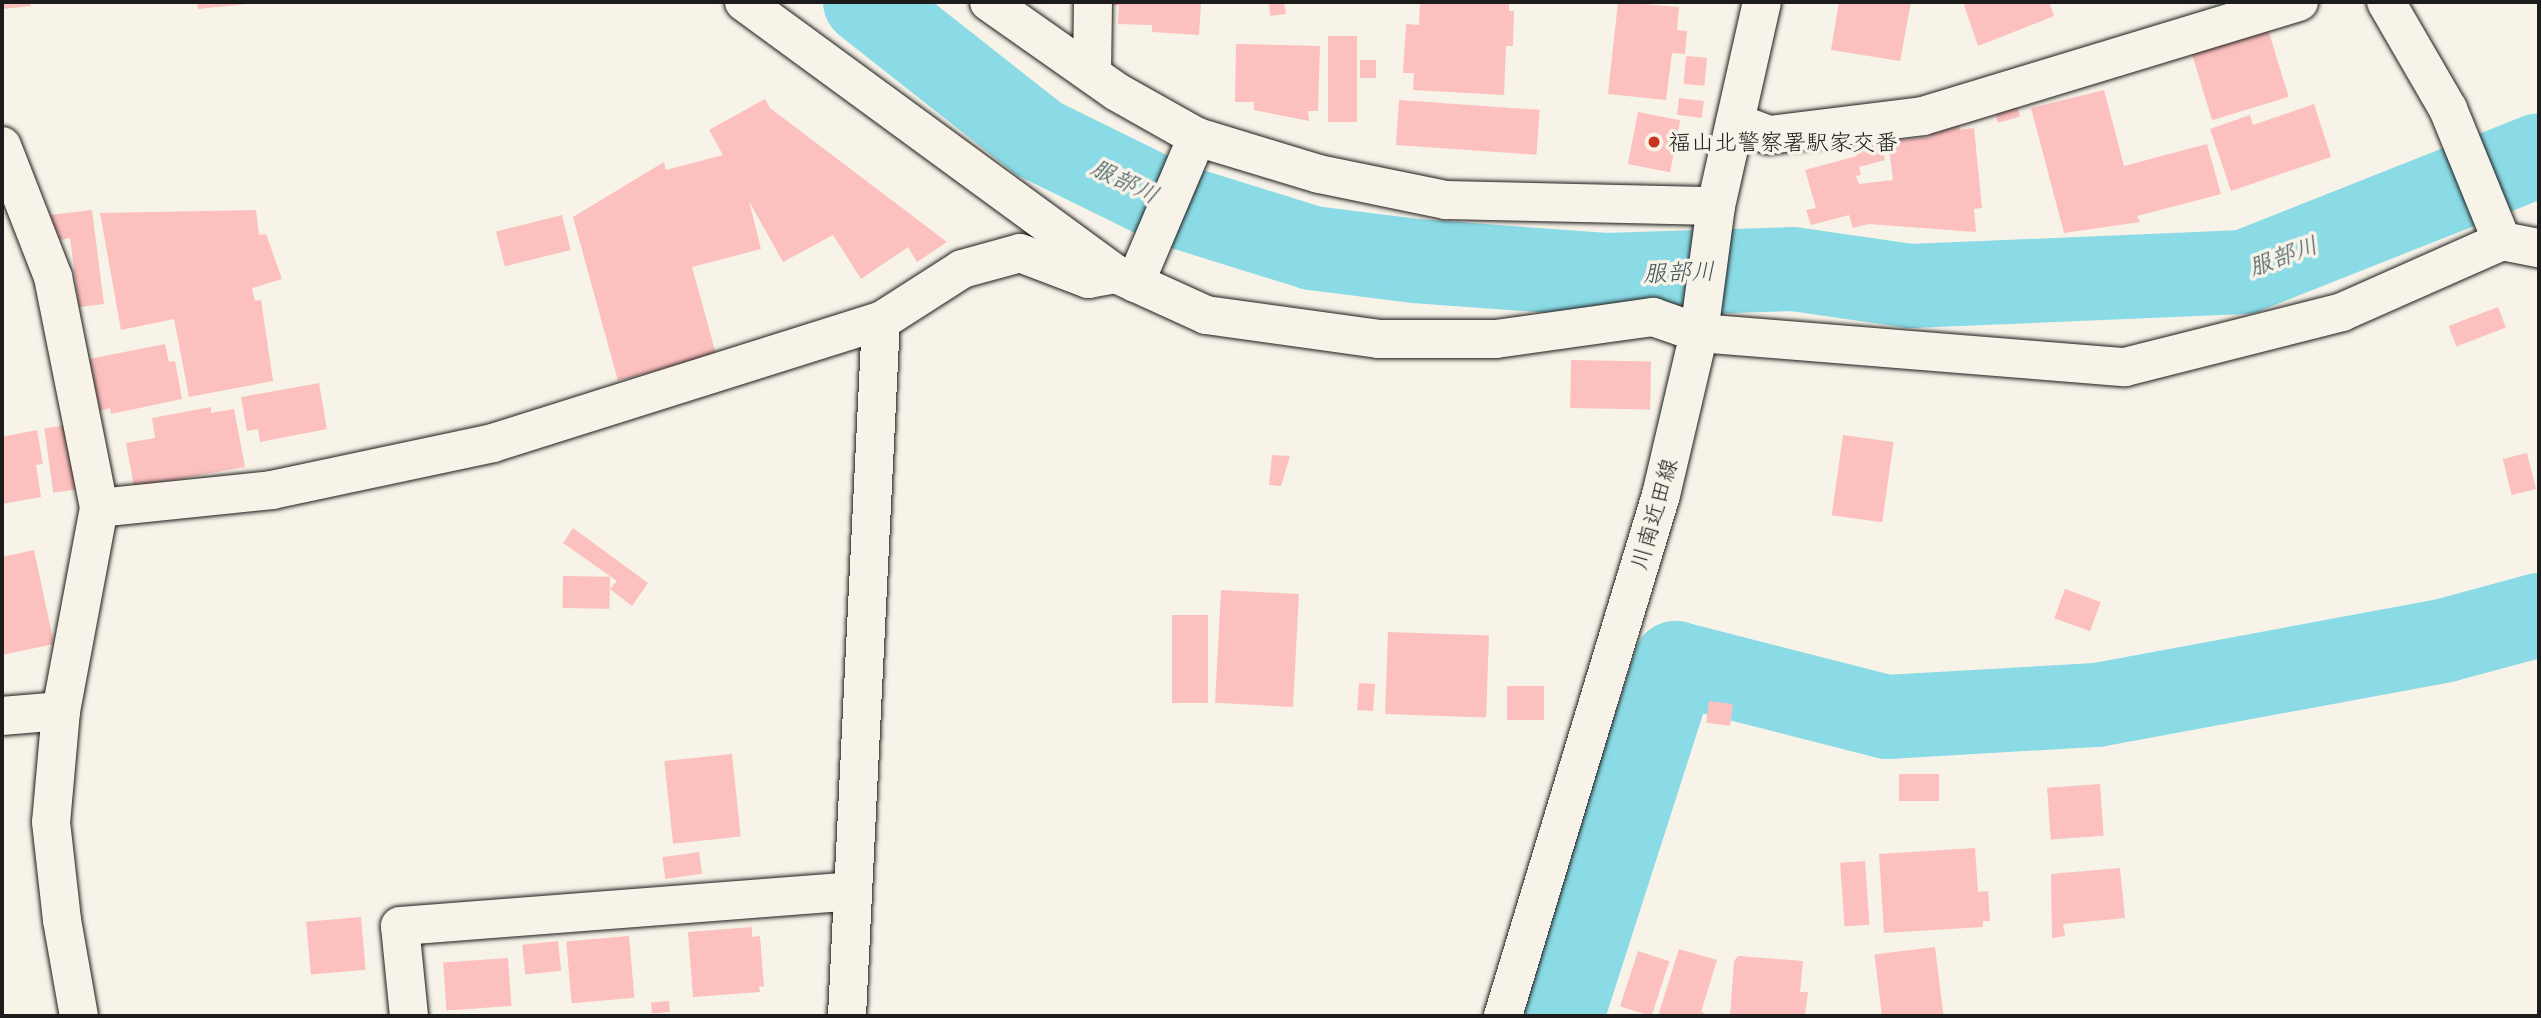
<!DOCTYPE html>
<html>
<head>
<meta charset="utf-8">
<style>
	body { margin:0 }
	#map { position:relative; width:2541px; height:1018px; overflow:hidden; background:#f7f3e8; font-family:"Patrick Hand","Klee One",sans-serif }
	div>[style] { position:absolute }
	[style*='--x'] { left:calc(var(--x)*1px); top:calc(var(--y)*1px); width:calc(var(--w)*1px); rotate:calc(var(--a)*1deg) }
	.river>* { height:84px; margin:-42px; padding:0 42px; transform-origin:42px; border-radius:42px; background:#8bdbe7 }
	.building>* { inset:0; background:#fcc0be; transform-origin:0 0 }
	.roads { filter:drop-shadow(0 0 2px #1c1c1c) drop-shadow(0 0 2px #1c1c1c) }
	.minor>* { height:38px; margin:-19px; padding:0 19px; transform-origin:19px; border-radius:19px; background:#f7f3e8 }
	.secondary>* { height:38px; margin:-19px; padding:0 19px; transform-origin:19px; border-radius:19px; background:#f7f3e8 }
	.dots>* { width:19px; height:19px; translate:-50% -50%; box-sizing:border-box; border:4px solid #f7f3e8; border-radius:50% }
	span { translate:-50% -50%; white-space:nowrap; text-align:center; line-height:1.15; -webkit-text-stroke:7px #f7f3e8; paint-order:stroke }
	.poi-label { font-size:23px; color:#1c1c1c }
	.left { translate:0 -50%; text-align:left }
	.street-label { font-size:23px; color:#1c1c1c }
	.water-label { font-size:24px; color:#3d5559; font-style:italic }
	.frame { position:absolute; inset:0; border:4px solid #1c1c1c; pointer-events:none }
</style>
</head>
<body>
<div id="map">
	<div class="river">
		<i style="--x:865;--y:2;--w:221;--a:38.2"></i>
		<i style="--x:1039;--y:139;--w:147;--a:26.2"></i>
		<i style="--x:1171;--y:204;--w:148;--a:17.3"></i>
		<i style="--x:1312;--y:248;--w:104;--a:7.2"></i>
		<i style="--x:1415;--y:261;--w:191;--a:4.2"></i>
		<i style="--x:1605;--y:275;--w:188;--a:-1.8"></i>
		<i style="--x:1793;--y:269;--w:119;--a:8.2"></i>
		<i style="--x:1911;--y:286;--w:333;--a:-2.4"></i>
		<i style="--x:2244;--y:272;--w:317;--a:-21.6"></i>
		<i style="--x:1562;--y:1016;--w:371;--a:-72.2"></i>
		<i style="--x:1675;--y:663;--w:219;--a:14.3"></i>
		<i style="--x:1887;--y:717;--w:210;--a:-3.3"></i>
		<i style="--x:2097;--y:705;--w:352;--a:-10.5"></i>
		<i style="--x:2443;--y:641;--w:99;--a:-15.2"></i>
	</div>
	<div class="building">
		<i style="clip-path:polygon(2px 2px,30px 2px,31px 6px,2px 9px)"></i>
		<i style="clip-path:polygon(197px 2px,246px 2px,247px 4px,198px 9px)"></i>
		<i style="clip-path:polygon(1098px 2px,1201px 2px,1199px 35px,1152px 32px,1152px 25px,1118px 24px,1119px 6px)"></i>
		<i style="clip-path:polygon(1269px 2px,1284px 2px,1286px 14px,1270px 16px)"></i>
		<i style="clip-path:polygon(1420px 2px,1509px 2px,1509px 11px,1514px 11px,1513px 46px,1506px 46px,1504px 95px,1413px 90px,1414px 73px,1403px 73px,1406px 24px,1419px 25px)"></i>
		<i style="clip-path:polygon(1618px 2px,1679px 7px,1677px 30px,1687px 31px,1685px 54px,1672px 53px,1666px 100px,1608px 94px)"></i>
		<i style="clip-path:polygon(1839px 2px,1911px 2px,1900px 61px,1831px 50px)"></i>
		<i style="clip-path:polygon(1963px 2px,2049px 2px,2054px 16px,1978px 46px)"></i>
		<i style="left:2267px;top:26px;width:74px;height:80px;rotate:73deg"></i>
		<i style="left:1328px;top:36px;width:29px;height:86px"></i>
		<i style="clip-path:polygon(1236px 44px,1320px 46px,1318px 111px,1308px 111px,1309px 121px,1254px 110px,1254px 102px,1235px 102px)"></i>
		<i style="left:1686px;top:56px;width:21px;height:28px;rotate:5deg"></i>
		<i style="left:1360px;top:60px;width:16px;height:18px"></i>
		<i style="clip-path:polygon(2104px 90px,2124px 166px,2207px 144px,2221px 194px,2137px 216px,2140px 222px,2064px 233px,2031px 108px)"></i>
		<i style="left:1679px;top:98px;width:25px;height:17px;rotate:7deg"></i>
		<i style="clip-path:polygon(765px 99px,770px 108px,947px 242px,917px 262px,908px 247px,861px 279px,833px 235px,783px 262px,749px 201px,761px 249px,692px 267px,716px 354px,618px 381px,573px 217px,664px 162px,666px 170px,723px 155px,709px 130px)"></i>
		<i style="left:1399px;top:100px;width:141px;height:45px;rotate:4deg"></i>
		<i style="left:2016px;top:102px;width:15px;height:23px;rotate:74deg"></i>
		<i style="clip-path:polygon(2314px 104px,2331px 157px,2231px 191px,2210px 129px,2250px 115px,2253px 125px)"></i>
		<i style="left:1638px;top:112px;width:43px;height:53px;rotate:11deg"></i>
		<i style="clip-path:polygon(1959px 125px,1960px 130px,1974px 128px,1982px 208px,1974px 209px,1976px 232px,1869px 224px,1853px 228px,1849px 215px,1811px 225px,1806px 210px,1816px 208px,1805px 170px,1857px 156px,1854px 150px,1881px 142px,1885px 160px,1859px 167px,1861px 175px,1856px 176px,1859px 184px,1893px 180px,1888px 141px,1931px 137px,1930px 128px)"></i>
		<i style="clip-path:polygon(92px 210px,104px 304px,79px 307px,70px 238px,60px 240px,50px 215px)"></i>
		<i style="clip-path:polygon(256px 210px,259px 235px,266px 234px,282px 279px,252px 288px,255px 301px,261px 300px,273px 381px,189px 397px,174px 319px,121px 330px,100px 213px)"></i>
		<i style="left:562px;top:215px;width:36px;height:68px;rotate:76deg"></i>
		<i style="left:2498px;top:307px;width:22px;height:53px;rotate:69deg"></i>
		<i style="clip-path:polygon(165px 344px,169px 362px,175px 361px,182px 399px,111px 414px,110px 408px,100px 411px,89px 359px)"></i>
		<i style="left:1571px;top:360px;width:80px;height:48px;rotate:1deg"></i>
		<i style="clip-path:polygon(319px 383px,327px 429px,260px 442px,258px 429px,247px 431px,241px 397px)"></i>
		<i style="clip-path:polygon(211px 407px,211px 413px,234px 409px,245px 467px,134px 487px,126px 443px,155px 438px,152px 418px)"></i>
		<i style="left:68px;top:425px;width:65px;height:24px;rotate:82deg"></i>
		<i style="clip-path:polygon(37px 430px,43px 464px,36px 465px,41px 497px,2px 504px,2px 437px)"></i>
		<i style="left:1843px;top:435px;width:51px;height:81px;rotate:8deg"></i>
		<i style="left:2527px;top:453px;width:37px;height:25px;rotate:76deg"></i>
		<i style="clip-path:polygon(1272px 455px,1290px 456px,1281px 486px,1269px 485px)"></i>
		<i style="clip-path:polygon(573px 528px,648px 583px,632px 606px,610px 589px,617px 581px,563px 543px)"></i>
		<i style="clip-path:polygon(34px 550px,54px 644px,2px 655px,2px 557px)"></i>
		<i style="left:563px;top:576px;width:47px;height:32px;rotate:1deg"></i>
		<i style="left:2065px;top:589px;width:38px;height:31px;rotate:20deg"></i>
		<i style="left:1221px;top:590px;width:78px;height:113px;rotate:3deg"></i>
		<i style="left:1172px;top:615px;width:36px;height:88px"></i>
		<i style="left:1388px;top:632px;width:101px;height:82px;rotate:2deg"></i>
		<i style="left:1359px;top:683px;width:16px;height:27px;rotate:4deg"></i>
		<i style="left:1507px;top:686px;width:37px;height:34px"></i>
		<i style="left:1709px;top:701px;width:24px;height:22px;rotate:7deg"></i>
		<i style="left:732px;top:754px;width:83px;height:68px;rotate:84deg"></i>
		<i style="left:1899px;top:774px;width:40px;height:27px"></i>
		<i style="left:2100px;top:784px;width:52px;height:53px;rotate:86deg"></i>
		<i style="clip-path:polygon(1975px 848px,1978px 892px,1988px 891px,1990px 921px,1983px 921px,1983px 927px,1884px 933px,1879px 854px)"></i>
		<i style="left:699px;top:852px;width:22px;height:37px;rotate:82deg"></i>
		<i style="left:1865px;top:861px;width:64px;height:25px;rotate:86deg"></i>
		<i style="clip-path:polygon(2120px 868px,2125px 918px,2063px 924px,2065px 936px,2052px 938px,2051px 874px)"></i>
		<i style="left:361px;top:917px;width:53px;height:55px;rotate:85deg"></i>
		<i style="clip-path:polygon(752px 927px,752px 937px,760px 936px,764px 987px,759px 986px,760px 992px,693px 997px,688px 932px)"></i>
		<i style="left:629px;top:936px;width:62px;height:63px;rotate:85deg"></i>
		<i style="left:558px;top:941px;width:30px;height:36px;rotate:84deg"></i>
		<i style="left:1935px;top:947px;width:69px;height:61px;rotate:83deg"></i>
		<i style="clip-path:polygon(1679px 949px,1717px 960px,1701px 1012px,1711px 1016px,1658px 1016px)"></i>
		<i style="left:1638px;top:951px;width:33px;height:58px;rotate:18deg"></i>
		<i style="clip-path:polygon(1738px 956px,1803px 961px,1800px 992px,1808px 992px,1805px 1015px,1730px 1016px,1734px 961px)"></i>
		<i style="left:508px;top:958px;width:48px;height:65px;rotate:86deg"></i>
		<i style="left:669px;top:1001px;width:11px;height:18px;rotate:85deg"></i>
	</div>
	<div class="roads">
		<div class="minor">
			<i style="--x:744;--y:2;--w:461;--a:36.2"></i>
			<i style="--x:1116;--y:274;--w:99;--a:24.5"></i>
			<i style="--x:1206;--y:315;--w:174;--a:7.9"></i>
			<i style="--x:1378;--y:339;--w:118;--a:0"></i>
			<i style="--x:1496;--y:339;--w:159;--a:-8"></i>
			<i style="--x:1653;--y:317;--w:49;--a:19.2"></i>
			<i style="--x:1699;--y:333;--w:427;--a:4.6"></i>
			<i style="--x:2125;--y:367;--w:224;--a:-14.2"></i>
			<i style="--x:2342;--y:312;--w:175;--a:-23.9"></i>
			<i style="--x:2502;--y:241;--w:38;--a:11"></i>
			<i style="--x:989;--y:2;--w:156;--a:35.1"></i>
			<i style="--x:1117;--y:92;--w:92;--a:29.4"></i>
			<i style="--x:1197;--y:137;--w:127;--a:16.9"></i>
			<i style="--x:1319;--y:174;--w:130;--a:11.6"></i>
			<i style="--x:1446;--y:200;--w:270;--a:1.3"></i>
			<i style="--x:2386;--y:2;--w:124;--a:59.9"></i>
			<i style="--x:2448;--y:109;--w:143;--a:67.8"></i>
			<i style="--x:1092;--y:73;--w:71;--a:-89.2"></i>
			<i style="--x:1735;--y:122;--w:36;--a:21"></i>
			<i style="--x:1769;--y:135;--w:155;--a:-7"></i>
			<i style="--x:1923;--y:116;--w:393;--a:-16.9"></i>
			<i style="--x:2;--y:146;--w:141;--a:68.7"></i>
			<i style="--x:53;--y:277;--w:236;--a:78.7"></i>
			<i style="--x:99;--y:508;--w:207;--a:100.6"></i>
			<i style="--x:61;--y:711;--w:111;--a:95.1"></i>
			<i style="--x:51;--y:822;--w:99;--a:83.6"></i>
			<i style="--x:62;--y:920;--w:97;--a:80"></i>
			<i style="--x:1135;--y:283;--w:159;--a:-67"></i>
			<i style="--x:99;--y:508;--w:174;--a:-5.9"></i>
			<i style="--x:272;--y:490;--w:226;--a:-12"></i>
			<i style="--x:493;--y:443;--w:407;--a:-17.5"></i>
			<i style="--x:881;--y:321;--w:96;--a:-32.7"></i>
			<i style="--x:962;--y:269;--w:60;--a:-15.4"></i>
			<i style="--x:1020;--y:253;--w:73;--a:20.9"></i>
			<i style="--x:1088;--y:279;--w:28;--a:-10"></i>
			<i style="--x:2;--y:716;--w:59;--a:-4.8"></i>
			<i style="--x:409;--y:1016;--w:90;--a:-95.7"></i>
			<i style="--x:400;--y:926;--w:454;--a:-4.4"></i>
			<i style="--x:847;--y:1016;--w:696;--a:-87.2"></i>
		</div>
		<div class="secondary">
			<i style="--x:1503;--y:1016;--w:544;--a:-73.13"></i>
			<i style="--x:1661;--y:495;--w:166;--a:-76.8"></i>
			<i style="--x:1699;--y:333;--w:128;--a:-82.4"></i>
			<i style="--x:1716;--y:206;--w:209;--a:-77.3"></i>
		</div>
	</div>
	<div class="dots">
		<i style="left:1654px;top:142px;background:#c8321e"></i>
	</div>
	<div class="poi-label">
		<span class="left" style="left:1668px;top:142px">福山北警察署駅家交番</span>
	</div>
	<div class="street-label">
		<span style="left:1654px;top:514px;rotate:-74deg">川南近田線</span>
	</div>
	<div class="water-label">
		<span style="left:1125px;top:181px;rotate:26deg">服部川</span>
		<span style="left:2283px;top:256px;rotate:-20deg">服部川</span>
		<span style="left:1679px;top:272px;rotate:-2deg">服部川</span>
	</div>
	<div class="frame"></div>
</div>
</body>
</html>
